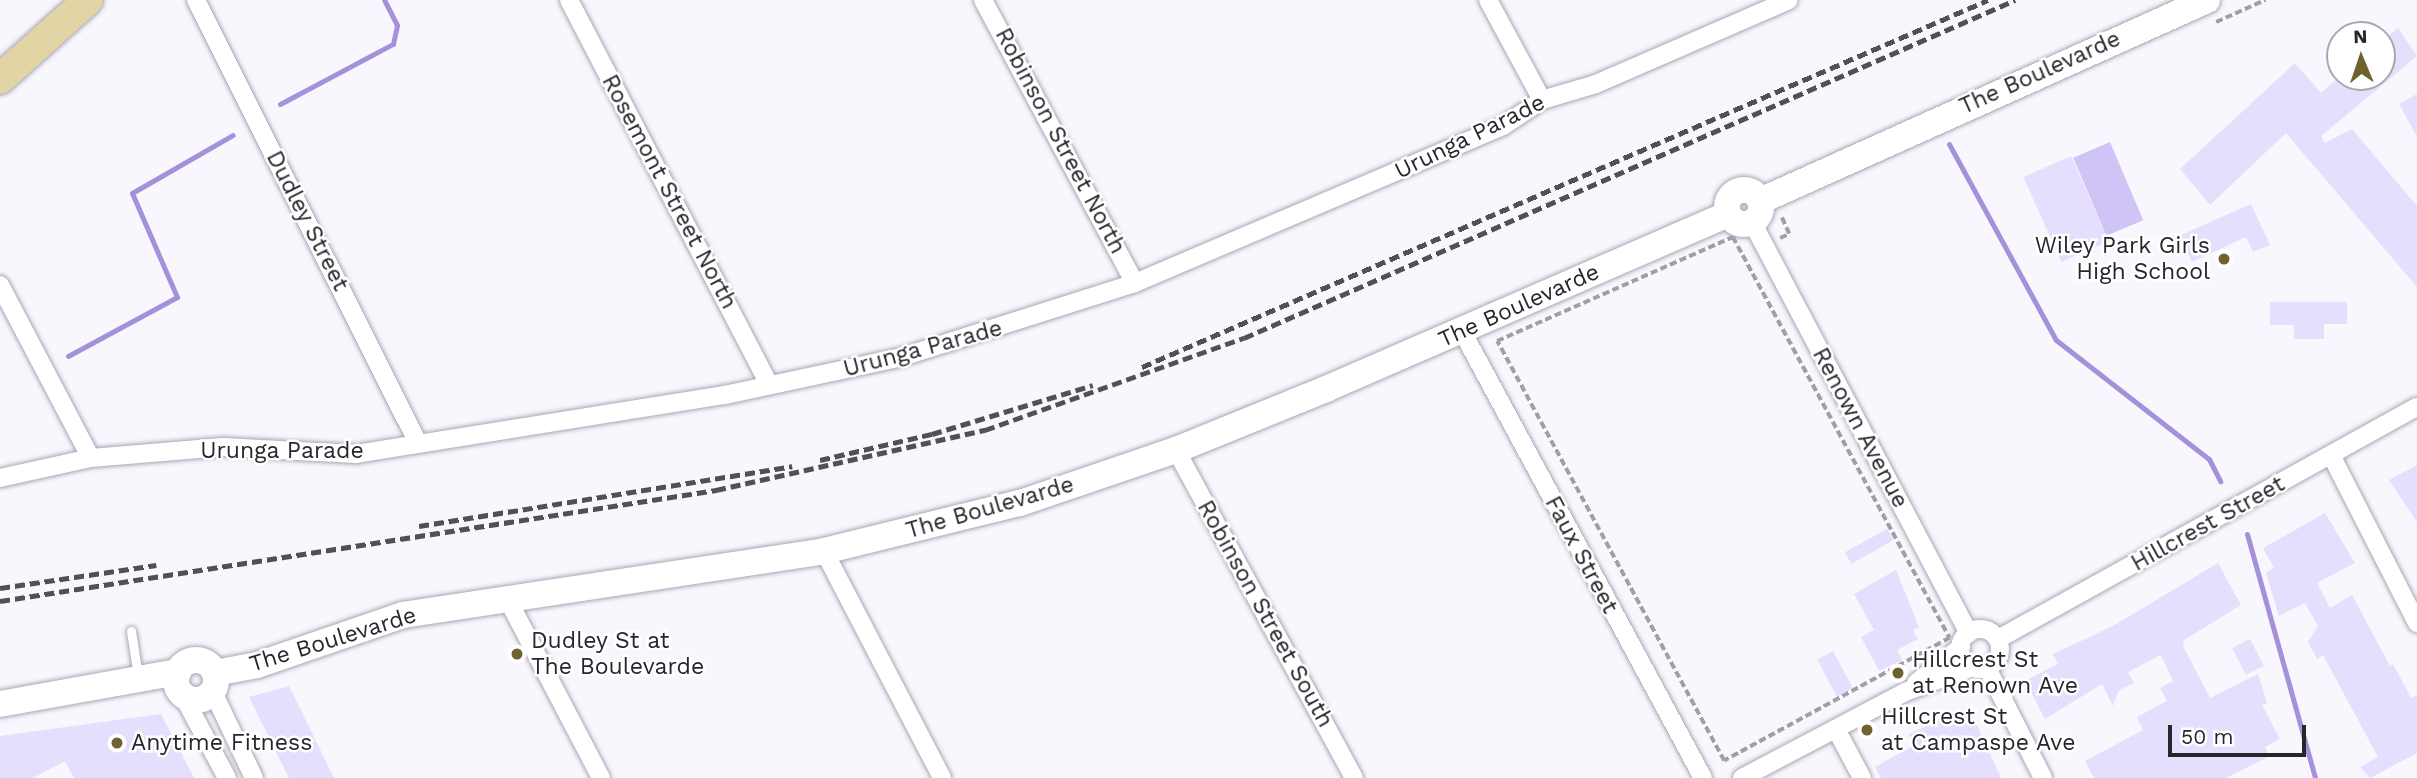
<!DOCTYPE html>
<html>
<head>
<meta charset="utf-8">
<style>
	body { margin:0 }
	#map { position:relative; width:2417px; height:778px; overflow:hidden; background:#f8f7fd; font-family:"Work Sans",sans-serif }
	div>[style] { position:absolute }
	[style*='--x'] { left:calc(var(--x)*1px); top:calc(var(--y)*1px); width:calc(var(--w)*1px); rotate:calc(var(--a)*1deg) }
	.green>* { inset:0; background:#d0c4f7; transform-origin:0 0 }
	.stream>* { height:5px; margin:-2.5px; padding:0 2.5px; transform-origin:2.5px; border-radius:2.5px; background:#a591da }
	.building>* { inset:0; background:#e5defd; transform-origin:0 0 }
	.path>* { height:3.5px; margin-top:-1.75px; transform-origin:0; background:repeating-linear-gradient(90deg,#a09fa5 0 7px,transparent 0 10.5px) }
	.roads { filter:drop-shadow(0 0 2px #a9a6b5) drop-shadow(0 0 2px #a9a6b5) }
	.lane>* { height:9px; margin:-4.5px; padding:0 4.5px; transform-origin:4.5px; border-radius:4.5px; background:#fff }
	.street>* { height:18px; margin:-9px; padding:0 9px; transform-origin:9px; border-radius:9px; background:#fff }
	.street>.ring { margin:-9px; padding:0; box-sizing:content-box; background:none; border:18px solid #fff; border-radius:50% }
	.secondary>* { height:26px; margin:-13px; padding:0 13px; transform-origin:13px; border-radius:13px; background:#fff }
	.secondary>.ring { margin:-13px; padding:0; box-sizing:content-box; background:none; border:26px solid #fff; border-radius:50% }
	.primary>* { height:30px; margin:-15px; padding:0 15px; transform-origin:15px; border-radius:15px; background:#e2d4a4 }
	.rail>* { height:5px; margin-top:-2.5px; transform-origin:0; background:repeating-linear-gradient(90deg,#515056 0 10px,transparent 0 15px) }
	.dots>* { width:19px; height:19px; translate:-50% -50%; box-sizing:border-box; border:4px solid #fff; border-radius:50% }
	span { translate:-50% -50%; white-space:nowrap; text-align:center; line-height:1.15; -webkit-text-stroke:5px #fff; paint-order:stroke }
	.street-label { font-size:23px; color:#27262c }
	.poi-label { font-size:23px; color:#27262c }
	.right { translate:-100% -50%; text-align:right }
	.left { translate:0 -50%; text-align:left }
	.north { position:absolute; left:2326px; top:21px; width:70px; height:70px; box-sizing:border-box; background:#fff; border:2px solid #a9a8ab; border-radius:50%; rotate:358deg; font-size:19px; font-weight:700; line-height:28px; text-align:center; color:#27262c }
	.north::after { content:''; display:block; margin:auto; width:24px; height:32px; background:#70622f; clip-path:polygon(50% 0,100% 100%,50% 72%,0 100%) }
	.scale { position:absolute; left:2168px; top:725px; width:138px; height:32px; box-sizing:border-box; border:4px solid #27262c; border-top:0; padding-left:9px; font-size:21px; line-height:24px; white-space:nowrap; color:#27262c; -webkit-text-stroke:5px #fff; paint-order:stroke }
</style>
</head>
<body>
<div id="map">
	<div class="green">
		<i style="left:2110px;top:142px;width:85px;height:40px;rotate:67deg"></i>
	</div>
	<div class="stream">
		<i style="--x:280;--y:104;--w:128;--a:-28"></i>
		<i style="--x:393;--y:44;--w:19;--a:-78"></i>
		<i style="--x:397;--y:25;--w:28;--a:-117"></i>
		<i style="--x:1949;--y:144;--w:223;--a:61.4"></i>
		<i style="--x:2056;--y:340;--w:194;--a:37.9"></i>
		<i style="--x:2209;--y:459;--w:25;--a:63"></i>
		<i style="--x:68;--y:356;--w:124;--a:-28.4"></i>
		<i style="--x:177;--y:297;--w:113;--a:-113.4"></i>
		<i style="--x:132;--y:193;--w:116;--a:-29.9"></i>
		<i style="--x:2247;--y:534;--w:253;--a:74.4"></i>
	</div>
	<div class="building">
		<i style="clip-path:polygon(2398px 28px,2417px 56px,2321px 136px,2325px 143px,2352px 129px,2417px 206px,2417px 287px,2286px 133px,2210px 205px,2180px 169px,2295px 63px,2321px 93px,2339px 77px,2382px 77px,2382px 41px)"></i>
		<i style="clip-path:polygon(2417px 94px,2417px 137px,2399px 104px)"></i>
		<i style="left:2071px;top:156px;width:93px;height:52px;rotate:66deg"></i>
		<i style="clip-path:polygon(2251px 204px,2270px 245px,2253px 252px,2246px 237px,2192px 262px,2186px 249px,2176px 254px,2170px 240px)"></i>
		<i style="clip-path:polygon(2270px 302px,2347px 302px,2347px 324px,2324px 324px,2324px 339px,2294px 339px,2294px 325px,2270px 325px)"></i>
		<i style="clip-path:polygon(2417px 465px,2417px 522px,2389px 480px)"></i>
		<i style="clip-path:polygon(2325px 513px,2355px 563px,2317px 583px,2330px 608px,2352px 595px,2390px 666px,2393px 664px,2411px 698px,2417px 695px,2417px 753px,2370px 778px,2360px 767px,2378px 757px,2323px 655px,2317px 659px,2308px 642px,2318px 626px,2305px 603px,2279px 616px,2266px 573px,2274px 568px,2263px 548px)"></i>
		<i style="left:1887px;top:529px;width:13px;height:48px;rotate:61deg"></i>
		<i style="clip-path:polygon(2218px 563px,2241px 605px,2184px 640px,2183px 646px,2210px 698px,2258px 674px,2267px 703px,2262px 705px,2280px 739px,2265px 747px,2270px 756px,2226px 778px,2094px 778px,2085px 761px,2143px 730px,2137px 717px,2167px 701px,2160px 688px,2173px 681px,2161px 655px,2128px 672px,2134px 683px,2119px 690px,2113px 706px,2102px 684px,2045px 719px,2025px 681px,2058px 664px,2053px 654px,2113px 626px)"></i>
		<i style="clip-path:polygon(1896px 570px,1919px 627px,1913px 630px,1918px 639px,1897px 650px,1902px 660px,1879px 671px,1861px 637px,1874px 630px,1854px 594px)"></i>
		<i style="left:2250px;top:639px;width:30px;height:20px;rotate:63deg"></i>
		<i style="left:1833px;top:651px;width:42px;height:18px;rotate:62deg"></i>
		<i style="clip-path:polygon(289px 686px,334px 778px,289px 778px,249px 697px)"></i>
		<i style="clip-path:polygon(1969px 707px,2001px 778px,1881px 778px,1875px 767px,1913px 746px,1909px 734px)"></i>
		<i style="clip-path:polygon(161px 714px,194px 778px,74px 778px,65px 761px,33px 778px,0 778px,0 736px)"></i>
	</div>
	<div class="path">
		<i style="--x:2216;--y:22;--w:54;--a:-24.2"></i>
		<i style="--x:1733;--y:237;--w:456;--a:61.6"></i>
		<i style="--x:1950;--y:638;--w:257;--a:151.4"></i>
		<i style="--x:1724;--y:761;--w:477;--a:-118.4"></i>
		<i style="--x:1497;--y:341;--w:258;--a:-23.8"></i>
		<i style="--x:1780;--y:238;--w:10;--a:-24"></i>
		<i style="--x:1789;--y:234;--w:20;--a:-114"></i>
	</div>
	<div class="roads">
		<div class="lane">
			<i style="--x:131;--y:631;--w:46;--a:81.2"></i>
		</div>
		<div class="street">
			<i style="--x:196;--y:0;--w:496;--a:63.4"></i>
			<i style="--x:569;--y:0;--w:433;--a:62.5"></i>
			<i style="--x:983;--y:0;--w:321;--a:61.8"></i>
			<i style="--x:1488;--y:0;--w:114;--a:61.6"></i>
			<i style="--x:1752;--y:222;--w:465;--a:62.2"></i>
			<i style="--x:0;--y:285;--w:195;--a:62.3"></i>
			<i style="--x:1462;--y:331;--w:508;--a:61.67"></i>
			<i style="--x:1176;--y:450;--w:373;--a:61.5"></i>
			<i style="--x:2331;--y:455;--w:189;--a:62.9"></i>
			<i style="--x:0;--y:478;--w:93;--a:-12.4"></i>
			<i style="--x:91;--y:458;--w:132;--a:-4.8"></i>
			<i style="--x:223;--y:447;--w:133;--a:3"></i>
			<i style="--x:356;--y:454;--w:374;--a:-9.1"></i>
			<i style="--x:725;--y:395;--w:181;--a:-12.1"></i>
			<i style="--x:902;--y:357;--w:244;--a:-17.6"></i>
			<i style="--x:1135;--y:283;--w:400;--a:-23.1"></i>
			<i style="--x:1503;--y:126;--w:47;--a:-33.7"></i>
			<i style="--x:1542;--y:100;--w:56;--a:-16.5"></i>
			<i style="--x:1596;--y:84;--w:210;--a:-23.5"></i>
			<i style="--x:824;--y:551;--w:256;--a:62.5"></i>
			<i style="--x:508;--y:600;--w:201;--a:62.4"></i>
			<i class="ring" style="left:1960px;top:629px;width:22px;height:22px"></i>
			<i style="--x:1998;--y:639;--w:479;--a:-29"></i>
			<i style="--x:1987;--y:668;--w:123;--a:63"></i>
			<i style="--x:1916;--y:683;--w:58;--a:-38.7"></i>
			<i style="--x:213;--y:692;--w:95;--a:64.5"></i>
			<i style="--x:182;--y:694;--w:95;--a:61.8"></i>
			<i style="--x:1836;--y:729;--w:55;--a:62"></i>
			<i style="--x:1742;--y:778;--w:184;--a:-27.8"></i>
			<i style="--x:1905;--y:692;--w:72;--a:-20.2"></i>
		</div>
		<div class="secondary">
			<i class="ring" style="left:1727px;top:190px;width:8px;height:8px"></i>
			<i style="--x:1760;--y:201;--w:490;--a:-24.2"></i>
			<i class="ring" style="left:176px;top:660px;width:14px;height:14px"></i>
			<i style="--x:215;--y:673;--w:43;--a:-10.8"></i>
			<i style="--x:257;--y:665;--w:154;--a:-18.9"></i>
			<i style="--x:403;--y:615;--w:426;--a:-8.6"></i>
			<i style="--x:824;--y:551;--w:202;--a:-13.8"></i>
			<i style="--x:1020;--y:503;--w:165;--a:-18.8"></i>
			<i style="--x:1176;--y:450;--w:162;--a:-22.1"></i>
			<i style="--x:1326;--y:389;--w:438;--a:-23.5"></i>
			<i style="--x:0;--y:704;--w:181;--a:-10.2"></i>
		</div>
		<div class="primary">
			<i style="--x:0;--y:79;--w:118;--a:-41.9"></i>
		</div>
	</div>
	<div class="rail">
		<i style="--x:1142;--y:367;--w:922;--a:-23.45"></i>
		<i style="--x:820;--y:460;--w:115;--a:-13.1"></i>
		<i style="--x:932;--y:434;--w:168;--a:-16.9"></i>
		<i style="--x:419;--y:526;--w:378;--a:-9.1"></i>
		<i style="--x:0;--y:588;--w:158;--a:-8.4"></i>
		<i style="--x:0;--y:601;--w:725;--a:-8.81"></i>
		<i style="--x:716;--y:490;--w:276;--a:-12.6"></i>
		<i style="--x:985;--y:430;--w:275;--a:-19.6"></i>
		<i style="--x:1244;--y:338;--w:842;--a:-23.67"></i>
	</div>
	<div class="dots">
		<i style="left:2224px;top:259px;background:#70622f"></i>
		<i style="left:517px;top:654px;background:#70622f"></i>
		<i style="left:1898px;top:673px;background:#70622f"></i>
		<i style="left:1867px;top:730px;background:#70622f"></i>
		<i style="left:117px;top:743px;background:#70622f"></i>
	</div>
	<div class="street-label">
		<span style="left:2040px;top:73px;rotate:-24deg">The Boulevarde</span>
		<span style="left:1470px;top:137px;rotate:-26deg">Urunga Parade</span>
		<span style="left:1060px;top:141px;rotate:62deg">Robinson Street North</span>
		<span style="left:669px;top:192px;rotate:62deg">Rosemont Street North</span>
		<span style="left:307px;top:221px;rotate:63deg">Dudley Street</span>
		<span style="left:1519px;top:306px;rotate:-24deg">The Boulevarde</span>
		<span style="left:923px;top:349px;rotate:-15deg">Urunga Parade</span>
		<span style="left:1860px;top:428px;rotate:62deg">Renown Avenue</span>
		<span style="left:282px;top:451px">Urunga Parade</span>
		<span style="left:990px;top:508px;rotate:-16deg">The Boulevarde</span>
		<span style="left:2208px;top:524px;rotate:-29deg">Hillcrest Street</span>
		<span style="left:1581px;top:555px;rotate:62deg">Faux Street</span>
		<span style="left:1265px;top:614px;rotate:61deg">Robinson Street South</span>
		<span style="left:333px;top:640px;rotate:-17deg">The Boulevarde</span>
	</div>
	<div class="poi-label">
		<span class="right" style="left:2210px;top:259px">Wiley Park Girls<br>High School</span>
		<span class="left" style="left:531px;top:654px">Dudley St at<br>The Boulevarde</span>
		<span class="left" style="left:1912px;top:673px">Hillcrest St<br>at Renown Ave</span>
		<span class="left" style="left:1881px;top:730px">Hillcrest St<br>at Campaspe Ave</span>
		<span class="left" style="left:131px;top:743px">Anytime Fitness</span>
	</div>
	<div class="north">N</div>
	<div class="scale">50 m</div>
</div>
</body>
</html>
